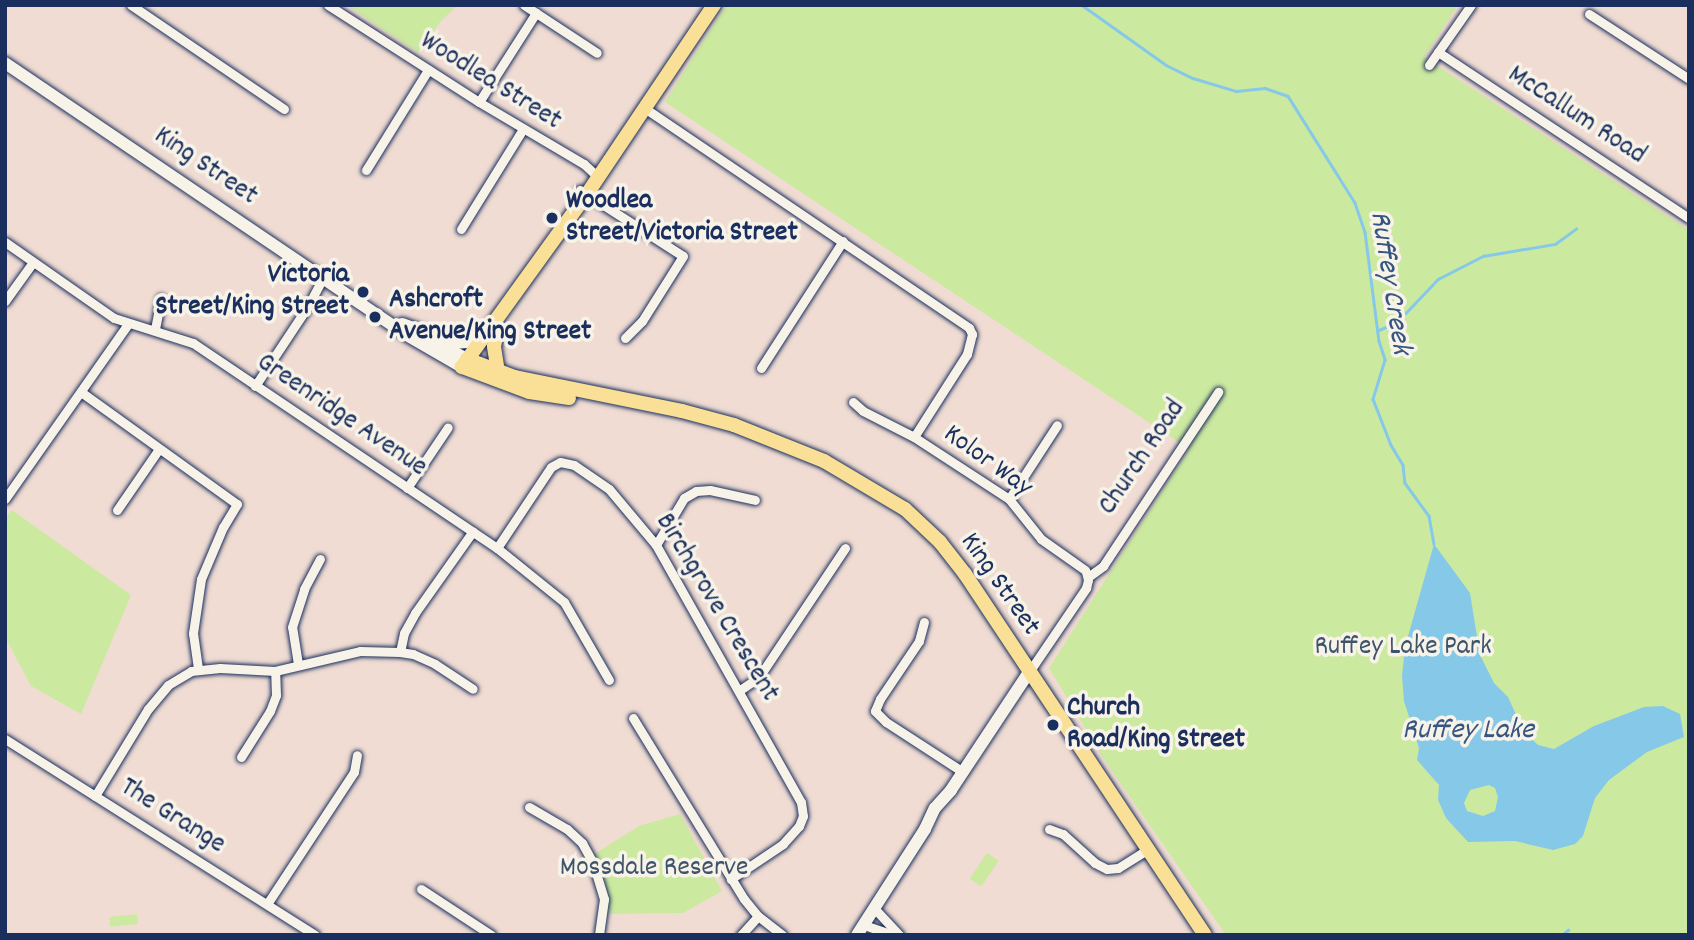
<!DOCTYPE html>
<html>
<head>
<meta charset="utf-8">
<style>
	body { margin:0 }
	#map { position:relative; width:1694px; height:940px; overflow:hidden; background:#f0dcd3; font-family:Dekko,sans-serif }
	div>[style] { position:absolute }
	[style*='--x'] { left:calc(var(--x)*1px); top:calc(var(--y)*1px); width:calc(var(--w)*1px); rotate:calc(var(--a)*1deg) }
	.green>* { inset:0; background:#cce9a0; transform-origin:0 0 }
	.water>* { inset:0; background:#86c8e8 }
	.stream>* { height:2.5px; margin:-1.25px; padding:0 1.25px; transform-origin:1.25px; border-radius:1.25px; background:#86c8e8 }
	.roads { filter:drop-shadow(0 0 2px #1b2f5e) drop-shadow(0 0 2px #1b2f5e) }
	.street>* { height:9px; margin:-4.5px; padding:0 4.5px; transform-origin:4.5px; border-radius:4.5px; background:#f7f3e8 }
	.secondary>* { height:12px; margin:-6px; padding:0 6px; transform-origin:6px; border-radius:6px; background:#f7f3e8 }
	.primary>* { height:14px; margin:-7px; padding:0 7px; transform-origin:7px; border-radius:7px; background:#fadf96 }
	.dots>* { width:19px; height:19px; translate:-50% -50%; box-sizing:border-box; border:4px solid #f7f3e8; border-radius:50% }
	span { translate:-50% -50%; white-space:nowrap; text-align:center; line-height:1.15; -webkit-text-stroke:7px #f7f3e8; paint-order:stroke }
	.street-label { font-size:28px; color:#1b2f5e }
	.poi-label { font-size:28px; color:#1b2f5e; font-weight:700 }
	.left { translate:0 -50%; text-align:left }
	.right { translate:-100% -50%; text-align:right }
	.park-label { font-size:28px; color:#3e546b }
	.water-label { font-size:30px; color:#365580; font-style:italic }
	.frame { position:absolute; inset:0; border:7px solid #1b2f5e; pointer-events:none }
</style>
</head>
<body>
<div id="map">
	<div class="green">
		<i style="clip-path:polygon(346px 5px,458px 5px,440px 22px,419px 53px)"></i>
		<i style="clip-path:polygon(726px 5px,1458px 5px,1424px 57px,1689px 230px,1689px 935px,1226px 935px,1103px 758px,1049px 668px,1189px 449px,665px 102px)"></i>
		<i style="clip-path:polygon(12px 510px,131px 595px,81px 714px,31px 686px,5px 637px,5px 519px)"></i>
		<i style="clip-path:polygon(680px 814px,722px 891px,683px 913px,609px 914px,605px 881px,593px 855px,639px 826px)"></i>
		<i style="left:987px;top:853px;width:14px;height:31px;rotate:34deg"></i>
		<i style="left:137px;top:914px;width:10px;height:28px;rotate:84deg"></i>
	</div>
	<div class="water">
		<i style="clip-path:polygon(evenodd,1434px 544px,1470px 593px,1480px 655px,1494px 683px,1508px 697px,1524px 732px,1538px 745px,1554px 749px,1594px 726px,1644px 707px,1663px 706px,1680px 714px,1684px 737px,1647px 752px,1609px 780px,1595px 798px,1583px 836px,1575px 844px,1553px 850px,1515px 841px,1468px 842px,1446px 818px,1438px 800px,1439px 785px,1417px 760px,1419px 748px,1404px 701px,1402px 676px,1405px 647px,1434px 544px,1489px 785px,1495px 788px,1498px 797px,1495px 811px,1483px 816px,1467px 811px,1464px 803px,1470px 790px,1489px 785px)"></i>
	</div>
	<div class="stream">
		<i style="--x:1082;--y:5;--w:103;--a:35.5"></i>
		<i style="--x:1166;--y:65;--w:30;--a:26"></i>
		<i style="--x:1193;--y:78;--w:45;--a:16.8"></i>
		<i style="--x:1236;--y:91;--w:29;--a:-6"></i>
		<i style="--x:1265;--y:88;--w:24;--a:19"></i>
		<i style="--x:1288;--y:96;--w:126;--a:57.9"></i>
		<i style="--x:1355;--y:203;--w:31;--a:71"></i>
		<i style="--x:1365;--y:232;--w:110;--a:82.7"></i>
		<i style="--x:1379;--y:341;--w:20;--a:72"></i>
		<i style="--x:1385;--y:360;--w:41;--a:107.1"></i>
		<i style="--x:1373;--y:399;--w:49;--a:68.6"></i>
		<i style="--x:1391;--y:445;--w:23;--a:59"></i>
		<i style="--x:1403;--y:465;--w:18;--a:84"></i>
		<i style="--x:1405;--y:483;--w:41;--a:54"></i>
		<i style="--x:1429;--y:516;--w:28;--a:80"></i>
		<i style="--x:1377;--y:331;--w:23;--a:-25"></i>
		<i style="--x:1398;--y:321;--w:58;--a:-46.4"></i>
		<i style="--x:1438;--y:279;--w:51;--a:-27.1"></i>
		<i style="--x:1483;--y:256;--w:73;--a:-9.5"></i>
		<i style="--x:1555;--y:244;--w:26;--a:-36"></i>
		<i style="--x:1562;--y:935;--w:8;--a:-40"></i>
	</div>
	<div class="roads">
		<div class="street">
			<i style="--x:131;--y:5;--w:185;--a:34.2"></i>
			<i style="--x:328;--y:5;--w:179;--a:32.7"></i>
			<i style="--x:479;--y:102;--w:122;--a:30.6"></i>
			<i style="--x:584;--y:164;--w:19;--a:43"></i>
			<i style="--x:524;--y:5;--w:87;--a:33.3"></i>
			<i style="--x:1589;--y:14;--w:119;--a:33"></i>
			<i style="--x:1438;--y:52;--w:301;--a:33.5"></i>
			<i style="--x:1429;--y:65;--w:73;--a:-55"></i>
			<i style="--x:479;--y:102;--w:106;--a:-57.4"></i>
			<i style="--x:643;--y:107;--w:394;--a:34.1"></i>
			<i style="--x:969;--y:328;--w:7;--a:63"></i>
			<i style="--x:972;--y:334;--w:21;--a:104"></i>
			<i style="--x:967;--y:354;--w:98;--a:122.6"></i>
			<i style="--x:366;--y:170;--w:118;--a:-58.2"></i>
			<i style="--x:580;--y:190;--w:122;--a:32.7"></i>
			<i style="--x:683;--y:256;--w:77;--a:122.2"></i>
			<i style="--x:642;--y:321;--w:24;--a:135"></i>
			<i style="--x:461;--y:229;--w:118;--a:-58.2"></i>
			<i style="--x:5;--y:242;--w:133;--a:34.9"></i>
			<i style="--x:114;--y:318;--w:83;--a:17.6"></i>
			<i style="--x:193;--y:343;--w:367;--a:34"></i>
			<i style="--x:497;--y:548;--w:86;--a:38.9"></i>
			<i style="--x:564;--y:602;--w:90;--a:60"></i>
			<i style="--x:5;--y:301;--w:48;--a:-54.3"></i>
			<i style="--x:155;--y:329;--w:31;--a:-79"></i>
			<i style="--x:761;--y:368;--w:151;--a:-57.2"></i>
			<i style="--x:255;--y:386;--w:96;--a:-56.5"></i>
			<i style="--x:308;--y:306;--w:34;--a:-62"></i>
			<i style="--x:81;--y:392;--w:192;--a:35.7"></i>
			<i style="--x:237;--y:504;--w:27;--a:121"></i>
			<i style="--x:223;--y:527;--w:56;--a:112.9"></i>
			<i style="--x:201;--y:579;--w:55;--a:98.4"></i>
			<i style="--x:193;--y:633;--w:36;--a:82"></i>
			<i style="--x:853;--y:402;--w:13;--a:42"></i>
			<i style="--x:863;--y:411;--w:57;--a:27"></i>
			<i style="--x:914;--y:437;--w:113;--a:33.1"></i>
			<i style="--x:1009;--y:499;--w:51;--a:51.3"></i>
			<i style="--x:1041;--y:539;--w:54;--a:35.2"></i>
			<i style="--x:407;--y:488;--w:73;--a:-56.1"></i>
			<i style="--x:5;--y:499;--w:214;--a:-54.9"></i>
			<i style="--x:1009;--y:499;--w:88;--a:-57"></i>
			<i style="--x:117;--y:510;--w:74;--a:-55.5"></i>
			<i style="--x:656;--y:545;--w:55;--a:-59.2"></i>
			<i style="--x:684;--y:498;--w:14;--a:-30"></i>
			<i style="--x:696;--y:491;--w:14;--a:-4"></i>
			<i style="--x:710;--y:490;--w:46;--a:12.5"></i>
			<i style="--x:497;--y:548;--w:97;--a:-56.3"></i>
			<i style="--x:551;--y:467;--w:10;--a:-29"></i>
			<i style="--x:560;--y:462;--w:14;--a:12"></i>
			<i style="--x:574;--y:465;--w:42;--a:34.4"></i>
			<i style="--x:609;--y:489;--w:73;--a:50"></i>
			<i style="--x:656;--y:545;--w:295;--a:60.6"></i>
			<i style="--x:801;--y:802;--w:14;--a:82"></i>
			<i style="--x:803;--y:816;--w:11;--a:112"></i>
			<i style="--x:799;--y:826;--w:24;--a:132"></i>
			<i style="--x:783;--y:844;--w:63;--a:146.1"></i>
			<i style="--x:1088;--y:577;--w:19;--a:-36"></i>
			<i style="--x:1103;--y:566;--w:209;--a:-56.5"></i>
			<i style="--x:924;--y:622;--w:20;--a:105"></i>
			<i style="--x:919;--y:641;--w:70;--a:123.9"></i>
			<i style="--x:880;--y:699;--w:13;--a:113"></i>
			<i style="--x:875;--y:711;--w:16;--a:45"></i>
			<i style="--x:886;--y:722;--w:92;--a:33"></i>
			<i style="--x:400;--y:652;--w:19;--a:-78"></i>
			<i style="--x:404;--y:633;--w:23;--a:-61"></i>
			<i style="--x:415;--y:613;--w:100;--a:-54.7"></i>
			<i style="--x:298;--y:664;--w:37;--a:-99"></i>
			<i style="--x:292;--y:627;--w:40;--a:-72"></i>
			<i style="--x:304;--y:589;--w:34;--a:-62"></i>
			<i style="--x:1029;--y:672;--w:102;--a:-55.8"></i>
			<i style="--x:1086;--y:588;--w:8;--a:-76"></i>
			<i style="--x:1088;--y:580;--w:8;--a:-104"></i>
			<i style="--x:740;--y:690;--w:23;--a:-34"></i>
			<i style="--x:759;--y:677;--w:155;--a:-56.3"></i>
			<i style="--x:633;--y:718;--w:212;--a:58.5"></i>
			<i style="--x:744;--y:899;--w:22;--a:51"></i>
			<i style="--x:758;--y:916;--w:31;--a:38"></i>
			<i style="--x:5;--y:739;--w:367;--a:32.3"></i>
			<i style="--x:241;--y:757;--w:54;--a:-57.8"></i>
			<i style="--x:270;--y:711;--w:17;--a:-69"></i>
			<i style="--x:276;--y:695;--w:24;--a:-92"></i>
			<i style="--x:95;--y:796;--w:102;--a:-58.7"></i>
			<i style="--x:148;--y:709;--w:31;--a:-50"></i>
			<i style="--x:168;--y:685;--w:27;--a:-31"></i>
			<i style="--x:191;--y:671;--w:29;--a:-6"></i>
			<i style="--x:220;--y:668;--w:55;--a:3.1"></i>
			<i style="--x:275;--y:671;--w:87;--a:-13.2"></i>
			<i style="--x:360;--y:651;--w:40;--a:1.4"></i>
			<i style="--x:400;--y:652;--w:13;--a:9"></i>
			<i style="--x:413;--y:654;--w:24;--a:24"></i>
			<i style="--x:435;--y:664;--w:45;--a:33.3"></i>
			<i style="--x:529;--y:807;--w:44;--a:30.1"></i>
			<i style="--x:567;--y:829;--w:21;--a:43"></i>
			<i style="--x:582;--y:843;--w:23;--a:61"></i>
			<i style="--x:593;--y:863;--w:38;--a:73"></i>
			<i style="--x:604;--y:899;--w:36;--a:98"></i>
			<i style="--x:1049;--y:829;--w:15;--a:20"></i>
			<i style="--x:1063;--y:834;--w:43;--a:42.2"></i>
			<i style="--x:1095;--y:863;--w:13;--a:27"></i>
			<i style="--x:1107;--y:869;--w:11;--a:-5"></i>
			<i style="--x:1118;--y:868;--w:36;--a:-32"></i>
			<i style="--x:421;--y:889;--w:84;--a:33.3"></i>
			<i style="--x:267;--y:904;--w:158;--a:-56.6"></i>
			<i style="--x:354;--y:772;--w:17;--a:-80"></i>
			<i style="--x:874;--y:908;--w:37;--a:47"></i>
			<i style="--x:864;--y:925;--w:31;--a:19"></i>
			<i style="--x:741;--y:935;--w:25;--a:-48"></i>
		</div>
		<div class="secondary">
			<i style="--x:5;--y:63;--w:483;--a:34.1"></i>
			<i style="--x:405;--y:334;--w:66;--a:30.1"></i>
			<i style="--x:402;--y:324;--w:56;--a:19.7"></i>
			<i style="--x:455;--y:343;--w:25;--a:-5"></i>
			<i style="--x:421;--y:335;--w:52;--a:27.6"></i>
			<i style="--x:857;--y:935;--w:126;--a:-57.3"></i>
			<i style="--x:925;--y:829;--w:23;--a:-65"></i>
			<i style="--x:935;--y:808;--w:24;--a:-48"></i>
			<i style="--x:951;--y:790;--w:141;--a:-56.5"></i>
		</div>
		<div class="primary">
			<i style="--x:467;--y:359;--w:51;--a:20.6"></i>
			<i style="--x:515;--y:377;--w:170;--a:11.5"></i>
			<i style="--x:682;--y:411;--w:54;--a:15.1"></i>
			<i style="--x:734;--y:425;--w:97;--a:21.8"></i>
			<i style="--x:824;--y:461;--w:94;--a:30.7"></i>
			<i style="--x:905;--y:509;--w:48;--a:43.3"></i>
			<i style="--x:940;--y:542;--w:41;--a:52"></i>
			<i style="--x:965;--y:574;--w:433;--a:56.4"></i>
			<i style="--x:498;--y:372;--w:26;--a:-99"></i>
			<i style="--x:494;--y:346;--w:17;--a:-77"></i>
			<i style="--x:569;--y:398;--w:40;--a:-171.5"></i>
			<i style="--x:529;--y:392;--w:72;--a:-159.5"></i>
			<i style="--x:462;--y:367;--w:213;--a:-54.2"></i>
			<i style="--x:587;--y:194;--w:228;--a:-56.1"></i>
		</div>
	</div>
	<div class="dots">
		<i style="left:552px;top:218px;background:#1b2f5e"></i>
		<i style="left:363px;top:292px;background:#1b2f5e"></i>
		<i style="left:375px;top:317px;background:#1b2f5e"></i>
		<i style="left:1053px;top:725px;background:#1b2f5e"></i>
	</div>
	<div class="street-label">
		<span style="left:490px;top:82px;rotate:32deg">Woodlea Street</span>
		<span style="left:1576px;top:116px;rotate:33deg">McCallum Road</span>
		<span style="left:205px;top:167px;rotate:34deg">King Street</span>
		<span style="left:341px;top:416px;rotate:34deg">Greenridge Avenue</span>
		<span style="left:1143px;top:458px;rotate:-56deg">Church Road</span>
		<span style="left:987px;top:462px;rotate:36deg">Kolor Way</span>
		<span style="left:999px;top:585px;rotate:55deg">King Street</span>
		<span style="left:716px;top:608px;rotate:59deg">Birchgrove Crescent</span>
		<span style="left:172px;top:817px;rotate:32deg">The Grange</span>
	</div>
	<div class="poi-label">
		<span class="left" style="left:566px;top:218px">Woodlea<br>Street/Victoria Street</span>
		<span class="right" style="left:349px;top:292px">Victoria<br>Street/King Street</span>
		<span class="left" style="left:389px;top:317px">Ashcroft<br>Avenue/King Street</span>
		<span class="left" style="left:1067px;top:725px">Church<br>Road/King Street</span>
	</div>
	<div class="park-label">
		<span style="left:1403px;top:648px">Ruffey Lake Park</span>
		<span style="left:654px;top:869px">Mossdale Reserve</span>
	</div>
	<div class="water-label">
		<span style="left:1388px;top:283px;rotate:81deg">Ruffey Creek</span>
		<span style="left:1468px;top:732px">Ruffey Lake</span>
	</div>
	<div class="frame"></div>
</div>
</body>
</html>
